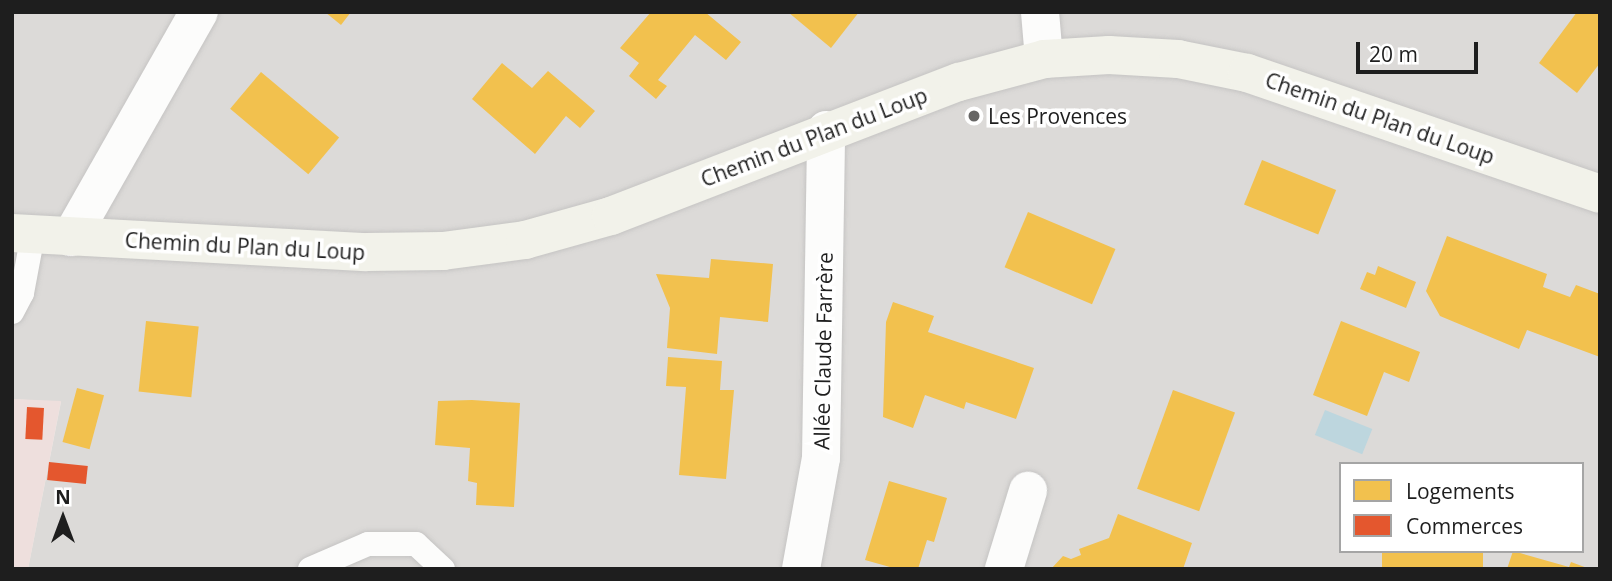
<!DOCTYPE html>
<html>
<head>
<meta charset="utf-8">
<style>
	body { margin:0 }
	#map { position:relative; width:1612px; height:581px; overflow:hidden; background:#edeae7; font-family:"Open Sans",sans-serif }
	div>[style] { position:absolute }
	[style*='--x'] { left:calc(var(--x)*1px); top:calc(var(--y)*1px); width:calc(var(--w)*1px); rotate:calc(var(--a)*1deg) }
	.residential>* { inset:0; background:#dcdad8 }
	.commercial>* { inset:0; background:#eedfdd }
	.water>* { inset:0; background:#bdd6de; transform-origin:0 0 }
	.homes>* { inset:0; background:#f2c14e; transform-origin:0 0 }
	.shops>* { inset:0; background:#e4572e; transform-origin:0 0 }
	.roads { filter:drop-shadow(0 0 2px #c5c4c3) drop-shadow(0 0 2px #c5c4c3) }
	.lane>* { height:24px; margin:-12px; padding:0 12px; transform-origin:12px; border-radius:12px; background:#fcfcfb }
	.street>* { height:38px; margin:-19px; padding:0 19px; transform-origin:19px; border-radius:19px; background:#fcfcfb }
	.secondary>* { height:38px; margin:-19px; padding:0 19px; transform-origin:19px; border-radius:19px; background:#f2f2ea }
	.dots>* { width:19px; height:19px; translate:-50% -50%; box-sizing:border-box; border:4px solid #fff; border-radius:50% }
	span { translate:-50% -50%; white-space:nowrap; text-align:center; line-height:1.15; -webkit-text-stroke:7px #fff; paint-order:stroke }
	.poi-label { font-size:21px; color:#1e1e1e }
	.left { translate:0 -50%; text-align:left }
	.street-label { font-size:21px; color:#1e1e1e }
	.frame { position:absolute; inset:0; border:14px solid #1e1e1e; pointer-events:none }
	.legend { position:absolute; left:1339px; top:462px; width:245px; height:91px; box-sizing:border-box; background:#fff; border:2px solid #a5a5a5; margin:0; padding:9px 12px; list-style:none; font-size:21px; color:#1e1e1e }
	.legend li { display:flex; align-items:center; gap:14px; height:35px }
	.legend b { width:35px; border:2px solid #a5a5a5 }
	.north { position:absolute; left:28px; top:483px; width:70px; height:70px; -webkit-text-stroke:5px #fff; paint-order:stroke; rotate:0deg; font-size:19px; font-weight:700; line-height:28px; text-align:center; color:#1e1e1e }
	.north::after { content:''; display:block; margin:auto; width:24px; height:32px; background:#1e1e1e; clip-path:polygon(50% 0,100% 100%,50% 72%,0 100%) }
	.scale { position:absolute; left:1356px; top:42px; width:122px; height:32px; box-sizing:border-box; border:4px solid #1e1e1e; border-top:0; padding-left:9px; font-size:21px; line-height:24px; white-space:nowrap; color:#1e1e1e; -webkit-text-stroke:5px #fff; paint-order:stroke }
</style>
</head>
<body>
<div id="map">
	<div class="residential">
		<i style="clip-path:polygon(evenodd,12px 12px,1600px 12px,1600px 569px,28px 569px,61px 402px,12px 399px,12px 12px,1341px 464px,1582px 464px,1582px 551px,1341px 551px,1341px 464px)"></i>
	</div>
	<div class="commercial">
		<i style="clip-path:polygon(12px 399px,61px 401px,28px 569px,12px 569px)"></i>
	</div>
	<div class="water">
		<i style="left:1325px;top:410px;width:51px;height:27px;rotate:22deg"></i>
	</div>
	<div class="homes">
		<i style="clip-path:polygon(325px 12px,351px 12px,341px 25px)"></i>
		<i style="clip-path:polygon(651px 12px,705px 12px,741px 42px,726px 60px,695px 35px,658px 80px,667px 86px,656px 99px,629px 76px,639px 63px,620px 48px)"></i>
		<i style="clip-path:polygon(788px 12px,859px 12px,831px 48px)"></i>
		<i style="clip-path:polygon(1577px 12px,1600px 12px,1600px 63px,1577px 93px,1539px 63px)"></i>
		<i style="clip-path:polygon(502px 63px,532px 88px,548px 71px,595px 111px,580px 128px,566px 116px,535px 154px,472px 99px)"></i>
		<i style="left:261px;top:72px;width:102px;height:48px;rotate:40deg"></i>
		<i style="left:1262px;top:160px;width:80px;height:48px;rotate:22deg"></i>
		<i style="left:1028px;top:212px;width:95px;height:60px;rotate:23deg"></i>
		<i style="clip-path:polygon(1447px 236px,1547px 274px,1543px 287px,1570px 297px,1576px 285px,1600px 294px,1600px 357px,1527px 330px,1519px 349px,1440px 316px,1426px 291px)"></i>
		<i style="clip-path:polygon(711px 259px,773px 264px,768px 322px,720px 317px,717px 354px,667px 348px,670px 308px,656px 274px,709px 278px)"></i>
		<i style="clip-path:polygon(1378px 266px,1416px 282px,1406px 308px,1360px 289px,1367px 272px,1375px 275px)"></i>
		<i style="clip-path:polygon(893px 302px,934px 316px,928px 332px,1034px 368px,1016px 419px,966px 402px,964px 409px,925px 395px,913px 428px,883px 417px,886px 322px)"></i>
		<i style="left:146px;top:321px;width:53px;height:71px;rotate:6deg"></i>
		<i style="clip-path:polygon(1341px 321px,1420px 352px,1409px 382px,1384px 372px,1367px 416px,1313px 395px)"></i>
		<i style="clip-path:polygon(668px 357px,722px 361px,720px 390px,734px 390px,726px 479px,679px 475px,686px 387px,666px 386px)"></i>
		<i style="left:77px;top:388px;width:28px;height:56px;rotate:15deg"></i>
		<i style="left:1173px;top:390px;width:66px;height:105px;rotate:20deg"></i>
		<i style="clip-path:polygon(472px 400px,520px 403px,514px 507px,476px 505px,477px 483px,468px 481px,470px 448px,435px 445px,438px 401px)"></i>
		<i style="clip-path:polygon(889px 481px,947px 498px,934px 542px,927px 540px,918px 569px,897px 569px,865px 560px)"></i>
		<i style="clip-path:polygon(1118px 514px,1192px 543px,1183px 569px,1051px 569px,1063px 556px,1071px 559px,1081px 555px,1079px 549px,1109px 538px)"></i>
		<i style="left:1382px;top:551px;width:101px;height:19px"></i>
		<i style="clip-path:polygon(1513px 551px,1569px 567px,1571px 562px,1590px 569px,1507px 569px)"></i>
	</div>
	<div class="shops">
		<i style="left:27px;top:407px;width:17px;height:32px;rotate:3deg"></i>
		<i style="left:49px;top:462px;width:39px;height:18px;rotate:6deg"></i>
	</div>
	<div class="roads">
		<div class="lane">
			<i style="--x:12;--y:312;--w:21;--a:-62"></i>
			<i style="--x:22;--y:293;--w:60;--a:-79.4"></i>
			<i style="--x:310;--y:569;--w:63;--a:-23.3"></i>
			<i style="--x:368;--y:544;--w:48;--a:0"></i>
			<i style="--x:416;--y:544;--w:37;--a:43"></i>
		</div>
		<div class="street">
			<i style="--x:1040;--y:12;--w:47;--a:85.1"></i>
			<i style="--x:71;--y:237;--w:259;--a:-60.4"></i>
			<i style="--x:801;--y:569;--w:113;--a:-79.8"></i>
			<i style="--x:821;--y:458;--w:328;--a:-89.1"></i>
			<i style="--x:1004;--y:569;--w:82;--a:-72.9"></i>
		</div>
		<div class="secondary">
			<i style="--x:12;--y:233;--w:355;--a:3.1"></i>
			<i style="--x:366;--y:252;--w:77;--a:-0.7"></i>
			<i style="--x:443;--y:251;--w:83;--a:-7.6"></i>
			<i style="--x:525;--y:240;--w:89;--a:-15.6"></i>
			<i style="--x:611;--y:216;--w:373;--a:-21.1"></i>
			<i style="--x:959;--y:82;--w:88;--a:-15.1"></i>
			<i style="--x:1044;--y:59;--w:65;--a:-3.5"></i>
			<i style="--x:1109;--y:55;--w:69;--a:3.3"></i>
			<i style="--x:1178;--y:59;--w:70;--a:11.5"></i>
			<i style="--x:1247;--y:73;--w:373;--a:18.9"></i>
		</div>
	</div>
	<div class="dots">
		<i style="left:974px;top:116px;background:#666564"></i>
	</div>
	<div class="poi-label">
		<span class="left" style="left:988px;top:116px">Les Provences</span>
	</div>
	<div class="street-label">
		<span style="left:1380px;top:118px;rotate:19deg">Chemin du Plan du Loup</span>
		<span style="left:814px;top:137px;rotate:-21deg">Chemin du Plan du Loup</span>
		<span style="left:245px;top:246px;rotate:3deg">Chemin du Plan du Loup</span>
		<span style="left:823px;top:351px;rotate:-89deg">Allée Claude Farrère</span>
	</div>
	<div class="frame"></div>
	<ul class="legend">
	<li><b style="height:19px;background:#f2c14e"></b>Logements</li>
	<li><b style="height:19px;background:#e4572e"></b>Commerces</li>
	</ul>
	<div class="north">N</div>
	<div class="scale">20 m</div>
</div>
</body>
</html>
